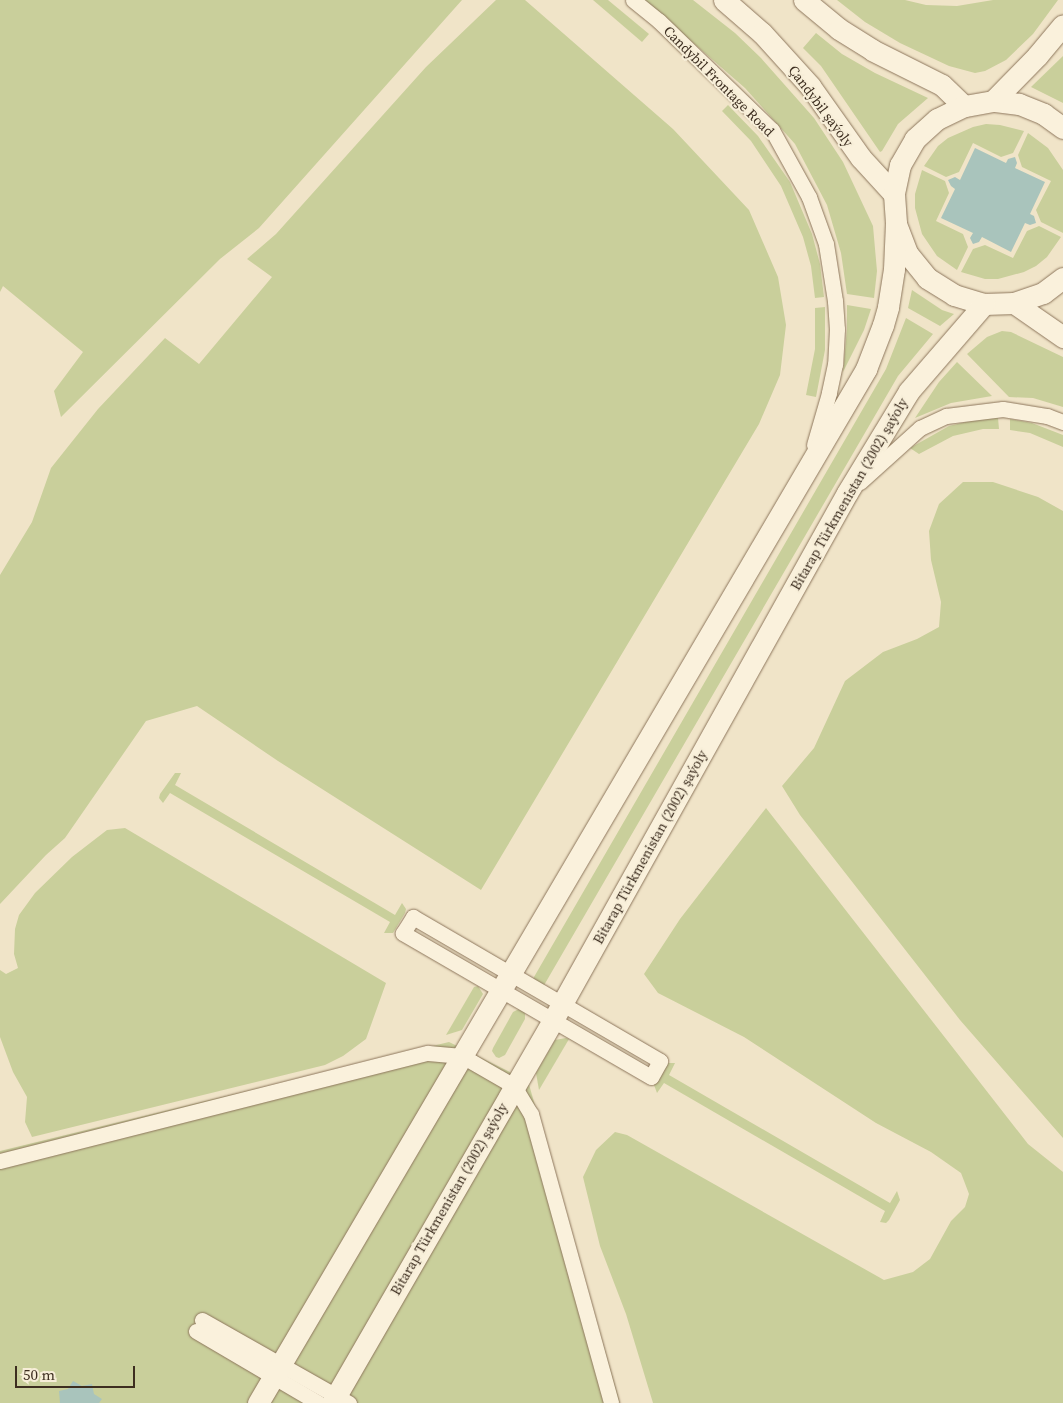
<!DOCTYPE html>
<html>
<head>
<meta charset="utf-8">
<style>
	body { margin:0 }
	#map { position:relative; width:1063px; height:1403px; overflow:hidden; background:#f0e4c8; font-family:"Source Serif 4",serif }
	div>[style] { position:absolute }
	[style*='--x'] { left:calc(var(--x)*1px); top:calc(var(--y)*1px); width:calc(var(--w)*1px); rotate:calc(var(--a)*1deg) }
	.green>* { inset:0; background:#c9cf9b }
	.water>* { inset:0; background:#a9c4bc }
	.roads { filter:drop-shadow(0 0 1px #8d765c) drop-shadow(0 0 1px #8d765c) }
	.street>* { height:15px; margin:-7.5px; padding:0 7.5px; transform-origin:7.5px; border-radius:7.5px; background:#faf1dc }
	.secondary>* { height:21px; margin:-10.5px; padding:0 10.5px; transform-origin:10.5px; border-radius:10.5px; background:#faf1dc }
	span { translate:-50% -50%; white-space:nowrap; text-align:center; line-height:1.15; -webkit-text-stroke:4px #f7eed8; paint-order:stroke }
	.street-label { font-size:14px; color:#3d2e20 }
	.scale { position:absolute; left:15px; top:1366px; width:120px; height:22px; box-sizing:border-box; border:2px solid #3d2e20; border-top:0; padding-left:6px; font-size:15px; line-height:18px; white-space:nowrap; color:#3d2e20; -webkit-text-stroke:4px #f7eed8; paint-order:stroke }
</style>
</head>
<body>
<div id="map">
	<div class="green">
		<i style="clip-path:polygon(0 0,462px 0,259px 228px,220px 259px,61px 417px,54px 391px,83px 352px,3px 286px,0 292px)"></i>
		<i style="clip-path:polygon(496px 0,525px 0,673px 129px,749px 210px,778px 277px,786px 325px,780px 375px,759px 424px,481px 890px,278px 761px,197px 706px,146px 721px,65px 838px,46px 855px,0 904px,0 575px,32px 522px,51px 468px,98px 409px,165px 338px,199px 364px,272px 277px,247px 259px,276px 234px,426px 67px)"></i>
		<i style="clip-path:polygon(593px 0,608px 0,649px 34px,642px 42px)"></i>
		<i style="clip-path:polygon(644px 0,693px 0,735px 33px,761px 58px,814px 118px,843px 162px,873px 226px,877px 271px,874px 298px,847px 294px,841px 253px,827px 205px,795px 144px,745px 88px)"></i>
		<i style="clip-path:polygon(837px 0,905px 0,926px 5px,957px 6px,993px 0,1058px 0,1033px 34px,1006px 60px,985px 71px,975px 73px,949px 66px,900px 43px,865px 22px)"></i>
		<i style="clip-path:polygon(816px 33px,842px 54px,875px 73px,928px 98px,898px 124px,882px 151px,880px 152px,821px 66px,803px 48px)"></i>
		<i style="clip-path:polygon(1063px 56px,1063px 103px,1031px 87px)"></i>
		<i style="clip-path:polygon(728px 105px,758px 136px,790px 182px,812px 234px,820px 264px,824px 297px,815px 298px,811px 266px,803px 237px,781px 186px,751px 141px,722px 111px)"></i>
		<i style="clip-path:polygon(986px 124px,1000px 125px,1024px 131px,1013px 153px,1001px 157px,973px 143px,959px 172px,946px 177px,924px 166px,938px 146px,948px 138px,973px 127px)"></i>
		<i style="clip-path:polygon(1028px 133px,1048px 148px,1063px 170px,1063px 233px,1041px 222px,1036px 210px,1051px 181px,1022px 167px,1018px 155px)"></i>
		<i style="clip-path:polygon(922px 170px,945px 181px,949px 193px,936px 221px,963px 234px,968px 247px,957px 270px,937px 256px,922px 234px,915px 208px,915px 194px)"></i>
		<i style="clip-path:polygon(1039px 226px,1061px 237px,1047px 257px,1036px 266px,1024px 272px,998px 279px,985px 279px,961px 272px,973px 249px,985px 245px,1013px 258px,1027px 231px)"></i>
		<i style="clip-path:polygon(912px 290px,942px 310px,954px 314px,940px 326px,908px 308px)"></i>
		<i style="clip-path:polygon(847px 305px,871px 309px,864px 330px,843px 372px,847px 329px)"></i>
		<i style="clip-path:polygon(825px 307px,825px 350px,816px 397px,806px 395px,815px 349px,815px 308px)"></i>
		<i style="clip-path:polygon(906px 318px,933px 334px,898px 376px,543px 987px,533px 981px,534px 977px,886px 369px)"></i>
		<i style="clip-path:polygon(1002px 331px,1011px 332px,1063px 357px,1063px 407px,1033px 398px,1009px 397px,967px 354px,987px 337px)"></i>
		<i style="clip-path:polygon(957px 362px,992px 396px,951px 403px,915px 418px,939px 382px)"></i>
		<i style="clip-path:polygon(982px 418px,998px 418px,999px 429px,983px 429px,953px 436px,919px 454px,910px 448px,949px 426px)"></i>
		<i style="clip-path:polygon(1010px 419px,1032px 423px,1063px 435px,1063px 447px,1030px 433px,1010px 430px)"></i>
		<i style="clip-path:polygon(963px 482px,993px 482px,1038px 497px,1063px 511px,1063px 1138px,960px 1020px,800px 815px,782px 786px,814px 748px,845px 681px,883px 652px,917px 639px,939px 627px,941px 602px,931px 560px,929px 531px,939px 504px)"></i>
		<i style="clip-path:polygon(175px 773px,181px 773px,175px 785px,395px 915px,402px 903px,406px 909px,405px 913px,393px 933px,384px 933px,390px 922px,170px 793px,163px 803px,159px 798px,160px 794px)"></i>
		<i style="clip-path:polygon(766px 808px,1028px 1144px,1063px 1172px,1063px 1403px,653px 1403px,626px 1314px,600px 1246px,583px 1177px,596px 1150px,615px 1132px,627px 1135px,884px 1280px,913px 1272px,930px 1259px,951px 1221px,965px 1207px,969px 1194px,961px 1173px,931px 1152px,876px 1123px,744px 1037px,658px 993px,644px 974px,680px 919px)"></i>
		<i style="clip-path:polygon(125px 828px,386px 983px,366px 1039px,343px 1056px,325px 1065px,32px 1137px,25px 1122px,27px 1097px,13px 1072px,0 1037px,0 970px,6px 974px,18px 968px,14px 954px,15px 929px,19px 915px,35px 893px,72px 857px,107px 830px)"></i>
		<i style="clip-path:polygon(478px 986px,483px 994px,462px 1030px,446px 1035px,474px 987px)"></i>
		<i style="clip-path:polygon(519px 1009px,525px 1012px,525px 1019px,505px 1055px,499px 1058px,496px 1057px,492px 1051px,493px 1048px,513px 1012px)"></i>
		<i style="clip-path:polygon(566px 1038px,569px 1039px,539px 1090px,536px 1073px,555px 1040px)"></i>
		<i style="clip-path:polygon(449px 1042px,528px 1081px,620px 1403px,0 1403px,0 1151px)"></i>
		<i style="clip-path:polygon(668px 1063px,675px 1063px,669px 1075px,890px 1203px,897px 1191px,900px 1200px,889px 1220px,886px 1223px,880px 1222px,885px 1211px,664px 1083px,657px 1093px,654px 1085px)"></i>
	</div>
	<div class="water">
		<i style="clip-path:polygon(975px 148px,1006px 163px,1008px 159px,1015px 157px,1017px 163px,1015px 168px,1045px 182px,1030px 214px,1034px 216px,1036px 223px,1030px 225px,1025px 223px,1011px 252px,982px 237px,979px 242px,973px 244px,970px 238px,973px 233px,941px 218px,955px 189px,951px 186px,948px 180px,955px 177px,960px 180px)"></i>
		<i style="clip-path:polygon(73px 1381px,82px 1386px,92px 1384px,94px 1394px,102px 1399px,99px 1403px,60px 1403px,59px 1391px,68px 1389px)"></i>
	</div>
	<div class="roads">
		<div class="street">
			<i style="--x:633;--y:0;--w:33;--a:39"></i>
			<i style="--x:659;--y:21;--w:157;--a:44"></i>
			<i style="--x:772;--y:130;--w:77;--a:61.1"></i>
			<i style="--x:809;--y:197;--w:50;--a:70.1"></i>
			<i style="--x:826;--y:244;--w:58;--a:81"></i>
			<i style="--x:835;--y:301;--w:28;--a:86"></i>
			<i style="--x:837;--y:329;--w:35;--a:93"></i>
			<i style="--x:835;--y:364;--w:30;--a:102"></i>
			<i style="--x:829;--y:393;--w:54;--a:106.1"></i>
			<i style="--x:860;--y:482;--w:81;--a:-42"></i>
			<i style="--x:920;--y:428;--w:29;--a:-25"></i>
			<i style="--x:946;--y:416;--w:57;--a:-7"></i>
			<i style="--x:1003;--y:409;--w:45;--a:9"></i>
			<i style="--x:1047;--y:416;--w:17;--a:21"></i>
			<i style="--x:413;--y:917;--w:286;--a:30.2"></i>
			<i style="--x:660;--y:1061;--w:18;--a:119"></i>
			<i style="--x:651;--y:1077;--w:287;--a:-149.9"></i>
			<i style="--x:403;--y:933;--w:19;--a:-58"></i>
			<i style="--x:0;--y:1161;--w:441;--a:-14.2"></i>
			<i style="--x:428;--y:1053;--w:34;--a:5"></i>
			<i style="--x:462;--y:1056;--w:60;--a:30"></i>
			<i style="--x:514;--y:1086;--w:33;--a:59"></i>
			<i style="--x:531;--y:1114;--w:300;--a:74.5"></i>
			<i style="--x:202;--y:1320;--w:169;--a:29.5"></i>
			<i style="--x:196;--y:1331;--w:142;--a:30.5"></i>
		</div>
		<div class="secondary">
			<i style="--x:724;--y:0;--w:50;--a:41"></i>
			<i style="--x:762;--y:33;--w:72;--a:47.8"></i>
			<i style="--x:810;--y:86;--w:88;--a:54.7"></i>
			<i style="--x:861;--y:158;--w:49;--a:47.5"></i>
			<i style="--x:804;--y:0;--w:45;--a:39.6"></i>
			<i style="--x:839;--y:29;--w:39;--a:32"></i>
			<i style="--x:872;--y:50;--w:78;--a:26.6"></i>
			<i style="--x:942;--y:85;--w:30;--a:44"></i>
			<i style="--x:993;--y:101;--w:63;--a:-45.6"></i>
			<i style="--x:1037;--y:56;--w:40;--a:-50"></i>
			<i style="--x:1063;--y:128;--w:24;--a:-144"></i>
			<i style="--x:1044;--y:114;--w:27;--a:-158"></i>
			<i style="--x:1019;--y:104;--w:26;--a:-173"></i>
			<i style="--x:993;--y:101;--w:29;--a:170"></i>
			<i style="--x:964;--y:106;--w:30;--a:154"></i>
			<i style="--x:937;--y:119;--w:30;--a:138"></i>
			<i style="--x:915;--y:139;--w:30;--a:120"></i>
			<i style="--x:900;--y:165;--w:30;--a:102"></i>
			<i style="--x:894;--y:194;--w:30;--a:86"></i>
			<i style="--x:896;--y:224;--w:31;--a:69"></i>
			<i style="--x:907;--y:253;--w:32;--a:51"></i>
			<i style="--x:927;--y:278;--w:32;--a:32"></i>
			<i style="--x:954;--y:295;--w:31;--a:17"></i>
			<i style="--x:984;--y:304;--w:30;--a:-2"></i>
			<i style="--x:1014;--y:303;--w:31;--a:-19"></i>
			<i style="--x:1043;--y:293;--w:25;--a:-37"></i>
			<i style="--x:1014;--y:303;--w:60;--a:34.8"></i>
			<i style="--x:258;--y:1403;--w:1200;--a:-59.54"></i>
			<i style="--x:866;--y:369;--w:47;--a:-68.9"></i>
			<i style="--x:883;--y:325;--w:19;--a:-74"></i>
			<i style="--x:888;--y:307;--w:38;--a:-81"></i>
			<i style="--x:894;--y:269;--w:45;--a:-87.5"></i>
			<i style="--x:332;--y:1403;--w:442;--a:-60"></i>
			<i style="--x:553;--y:1020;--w:603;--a:-60.84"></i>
			<i style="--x:847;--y:493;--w:119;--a:-58.7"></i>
			<i style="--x:909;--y:391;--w:115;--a:-49.2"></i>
		</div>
	</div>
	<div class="street-label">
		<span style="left:719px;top:81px;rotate:45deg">Candybil Frontage Road</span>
		<span style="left:821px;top:106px;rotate:53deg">Çandybil şaýoly</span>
		<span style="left:849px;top:494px;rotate:-60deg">Bitarap Türkmenistan (2002) şaýoly</span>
		<span style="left:650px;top:847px;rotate:-61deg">Bitarap Türkmenistan (2002) şaýoly</span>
		<span style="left:449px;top:1199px;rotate:-60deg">Bitarap Türkmenistan (2002) şaýoly</span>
	</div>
	<div class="scale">50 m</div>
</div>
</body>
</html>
